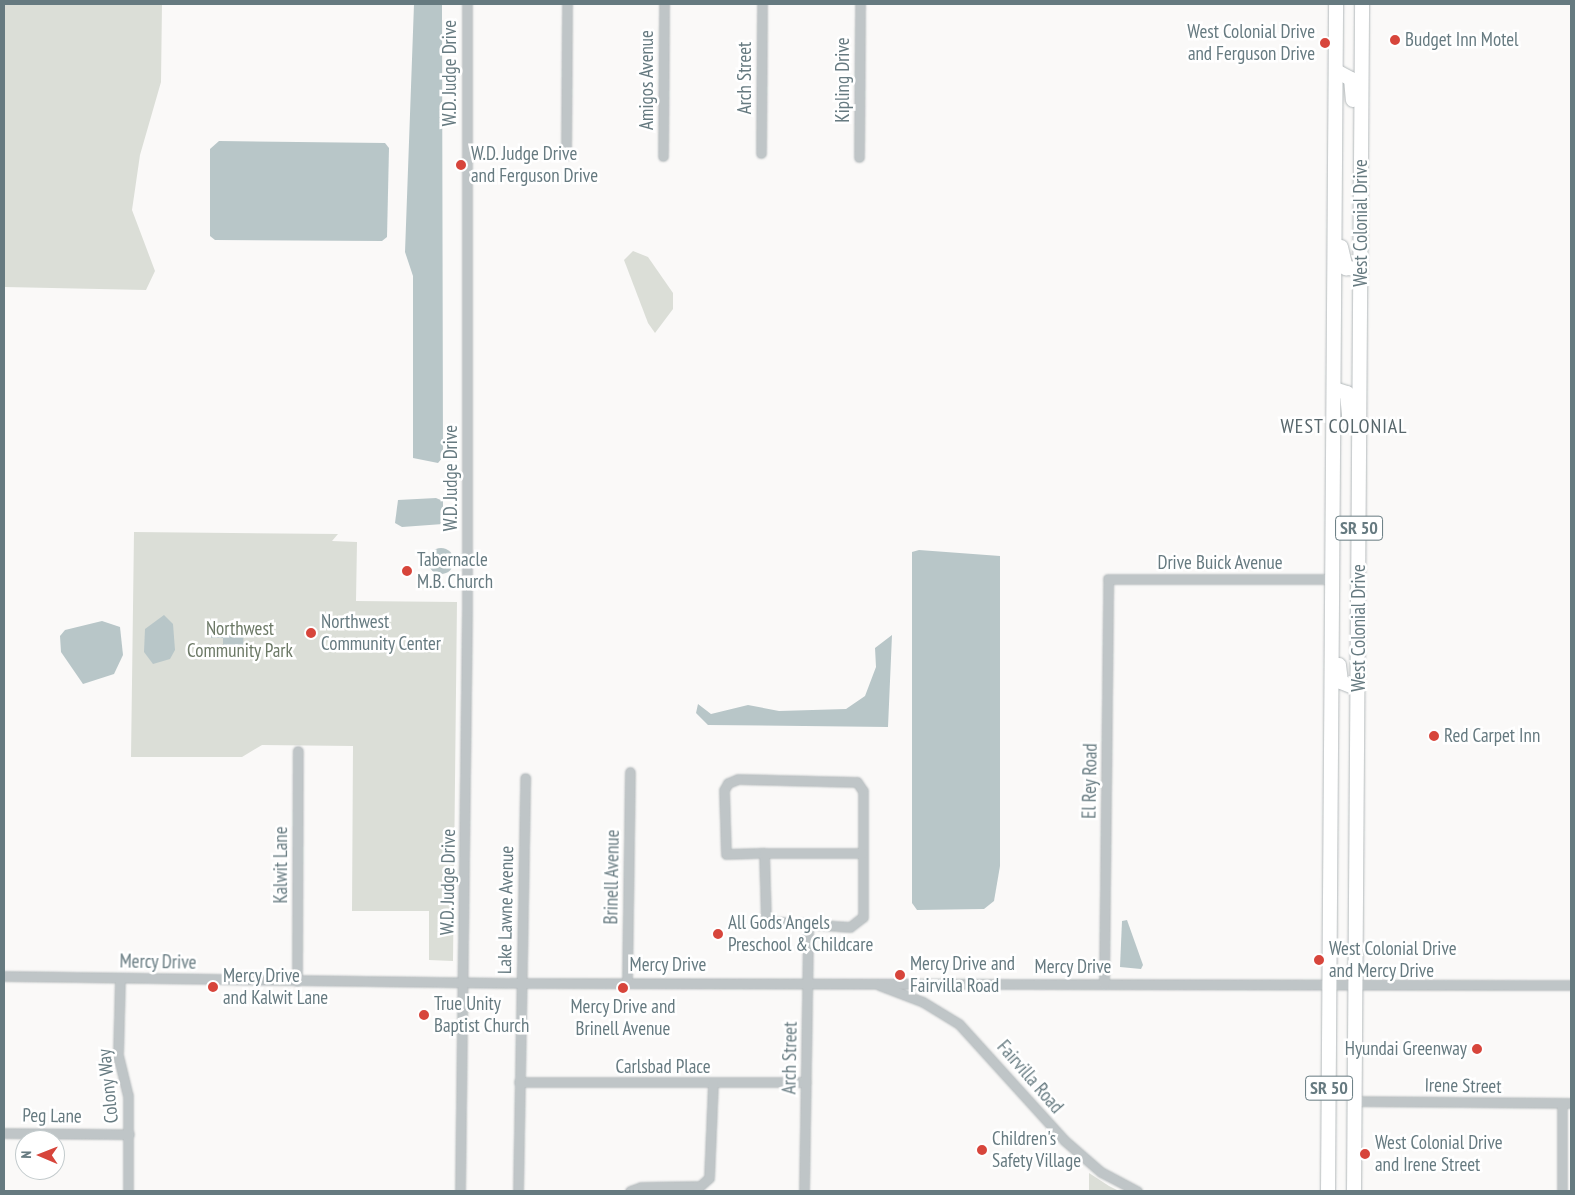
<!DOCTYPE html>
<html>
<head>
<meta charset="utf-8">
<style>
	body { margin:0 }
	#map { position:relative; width:1575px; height:1195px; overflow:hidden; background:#faf9f8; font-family:"PT Sans Narrow",sans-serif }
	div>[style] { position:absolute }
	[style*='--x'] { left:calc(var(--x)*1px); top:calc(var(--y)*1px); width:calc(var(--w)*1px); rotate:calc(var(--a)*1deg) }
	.green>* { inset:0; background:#dbded7 }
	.water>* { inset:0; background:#b8c6c8 }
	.round { border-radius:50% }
	.roads { filter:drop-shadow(0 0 1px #b3b9bb) drop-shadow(0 0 1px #b3b9bb) }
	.minor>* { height:9px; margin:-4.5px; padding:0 4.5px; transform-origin:4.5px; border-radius:4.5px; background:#bfc5c7 }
	.highway>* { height:14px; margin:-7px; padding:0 7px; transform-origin:7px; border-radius:7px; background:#fff }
	.dots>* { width:14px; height:14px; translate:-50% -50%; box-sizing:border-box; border:2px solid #fff; border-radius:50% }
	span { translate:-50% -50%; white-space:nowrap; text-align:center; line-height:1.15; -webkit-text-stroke:5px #fff; paint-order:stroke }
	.shield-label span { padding:1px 4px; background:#fff; border:1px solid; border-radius:4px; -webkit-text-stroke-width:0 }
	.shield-label { font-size:18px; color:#667a80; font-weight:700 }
	.poi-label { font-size:19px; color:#667a80 }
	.right { translate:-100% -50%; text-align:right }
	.left { translate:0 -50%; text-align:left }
	.street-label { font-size:19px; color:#667a80 }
	.park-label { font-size:19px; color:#6c7966 }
	.neighbourhood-label { font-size:20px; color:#58676c; letter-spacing:1px }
	.frame { position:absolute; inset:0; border:5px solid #667a80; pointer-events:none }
	.north { position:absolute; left:15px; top:1130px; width:50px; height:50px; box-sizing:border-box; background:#fff; border:1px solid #c2cacc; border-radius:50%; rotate:271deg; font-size:14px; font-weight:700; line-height:20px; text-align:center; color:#667a80 }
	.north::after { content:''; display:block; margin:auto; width:18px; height:22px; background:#d7453b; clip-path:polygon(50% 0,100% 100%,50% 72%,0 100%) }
</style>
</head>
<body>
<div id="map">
	<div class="green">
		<i style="clip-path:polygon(4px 4px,162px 4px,161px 82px,140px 155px,132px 210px,155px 271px,146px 290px,5px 287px)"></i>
		<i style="clip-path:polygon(633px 251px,648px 257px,673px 293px,673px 309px,655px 333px,648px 323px,624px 260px)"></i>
		<i style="clip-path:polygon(134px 532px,338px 534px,332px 541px,357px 542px,356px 601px,457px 602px,453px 961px,429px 960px,429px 911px,352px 911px,353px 746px,262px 745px,242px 757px,131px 757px)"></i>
		<i style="clip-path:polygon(1089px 1173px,1109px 1186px,1119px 1191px,1089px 1191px)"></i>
	</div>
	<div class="water">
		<i style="clip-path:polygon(414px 4px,442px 4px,443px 457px,438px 463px,413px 458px,413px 276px,405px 252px)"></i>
		<i style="clip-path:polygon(219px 141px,385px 143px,389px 148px,387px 237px,382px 241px,215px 240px,210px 236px,210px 149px)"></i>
		<i style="clip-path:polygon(436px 498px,443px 501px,443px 524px,402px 527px,395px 523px,398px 500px)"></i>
		<i class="round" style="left:428px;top:548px;width:26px;height:26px"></i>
		<i style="clip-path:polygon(919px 550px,1000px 556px,1000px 866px,994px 901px,984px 909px,917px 910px,912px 903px,912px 552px)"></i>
		<i style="clip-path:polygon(164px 615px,173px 624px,175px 650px,170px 659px,153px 664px,144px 652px,145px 629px)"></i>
		<i style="clip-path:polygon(102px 621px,120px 627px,123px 655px,114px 674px,83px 684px,61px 652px,60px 636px,65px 630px)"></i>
		<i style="clip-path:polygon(211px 624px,244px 624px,243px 650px,223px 650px,223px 638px,211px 638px)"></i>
		<i style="clip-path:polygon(892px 635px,888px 727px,708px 725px,696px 713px,698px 704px,711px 714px,748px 705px,779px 711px,846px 709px,865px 696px,876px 667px,875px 648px)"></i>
		<i style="clip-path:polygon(1127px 920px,1143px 965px,1141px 969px,1120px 967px,1122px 921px)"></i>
	</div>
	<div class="roads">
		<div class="minor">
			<i style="--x:761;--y:153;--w:149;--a:-89.6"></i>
			<i style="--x:566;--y:155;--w:151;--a:-89.6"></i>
			<i style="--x:663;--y:156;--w:152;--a:-89.6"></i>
			<i style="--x:859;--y:157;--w:153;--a:-89.6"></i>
			<i style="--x:764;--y:853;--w:68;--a:88.3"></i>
			<i style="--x:766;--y:921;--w:84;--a:4.1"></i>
			<i style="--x:850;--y:927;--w:16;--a:-38"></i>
			<i style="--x:863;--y:917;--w:126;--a:-90"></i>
			<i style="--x:863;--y:791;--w:11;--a:-124"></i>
			<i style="--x:857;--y:782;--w:119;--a:-178.6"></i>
			<i style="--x:738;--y:779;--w:11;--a:158"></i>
			<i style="--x:728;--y:783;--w:8;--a:120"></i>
			<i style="--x:724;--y:790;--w:64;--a:88.2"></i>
			<i style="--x:726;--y:854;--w:38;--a:-2"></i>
			<i style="--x:764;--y:853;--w:98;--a:0"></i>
			<i style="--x:4;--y:976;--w:517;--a:0.78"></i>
			<i style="--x:521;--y:983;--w:1050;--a:0.11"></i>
			<i style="--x:120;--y:978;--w:77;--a:91.5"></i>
			<i style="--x:118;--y:1055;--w:42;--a:76.3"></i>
			<i style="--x:128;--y:1096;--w:95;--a:90"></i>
			<i style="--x:297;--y:981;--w:230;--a:-89.8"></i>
			<i style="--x:627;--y:981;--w:209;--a:-89.2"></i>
			<i style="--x:1104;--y:984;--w:405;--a:-89.4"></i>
			<i style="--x:1108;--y:579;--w:224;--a:0"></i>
			<i style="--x:879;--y:985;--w:47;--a:21.1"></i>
			<i style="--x:923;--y:1002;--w:42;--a:31.4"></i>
			<i style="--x:959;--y:1024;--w:156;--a:47.8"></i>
			<i style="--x:1064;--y:1140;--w:49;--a:40.9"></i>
			<i style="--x:1101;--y:1172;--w:41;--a:27.8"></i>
			<i style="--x:519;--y:1082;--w:287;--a:0"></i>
			<i style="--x:1354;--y:1101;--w:217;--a:0.5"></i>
			<i style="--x:4;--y:1133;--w:125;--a:0.5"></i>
			<i style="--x:460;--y:1191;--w:580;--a:-89.31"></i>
			<i style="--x:467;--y:611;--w:607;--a:-90"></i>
			<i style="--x:518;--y:1191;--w:413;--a:-89"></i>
			<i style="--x:630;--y:1191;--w:12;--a:-20"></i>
			<i style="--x:641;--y:1187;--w:59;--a:-1"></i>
			<i style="--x:700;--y:1186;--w:12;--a:-42"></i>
			<i style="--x:709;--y:1178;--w:95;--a:-87.6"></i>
			<i style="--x:804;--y:1191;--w:265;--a:-89.1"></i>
			<i style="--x:1562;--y:1191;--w:88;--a:-90"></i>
		</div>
		<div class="highway">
			<i style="--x:1336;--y:71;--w:17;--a:28"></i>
			<i style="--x:1351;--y:79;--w:21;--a:85"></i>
			<i style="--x:1341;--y:247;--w:22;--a:77"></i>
			<i style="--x:1346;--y:268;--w:14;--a:4"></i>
			<i style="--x:1334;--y:389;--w:14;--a:17"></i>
			<i style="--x:1347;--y:393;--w:32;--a:85"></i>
			<i style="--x:1339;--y:665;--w:17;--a:83"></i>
			<i style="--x:1341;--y:682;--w:18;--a:22"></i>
			<i style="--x:1328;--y:1191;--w:1187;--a:-89.61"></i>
			<i style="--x:1354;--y:1191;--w:1187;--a:-89.61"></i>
		</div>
	</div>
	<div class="dots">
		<i style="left:1395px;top:40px;background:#d7453b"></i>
		<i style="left:1325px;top:43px;background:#d7453b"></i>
		<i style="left:461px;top:165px;background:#d7453b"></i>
		<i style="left:407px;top:571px;background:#d7453b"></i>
		<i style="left:311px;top:633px;background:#d7453b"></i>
		<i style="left:1434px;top:736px;background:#d7453b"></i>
		<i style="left:718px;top:934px;background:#d7453b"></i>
		<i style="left:1319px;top:960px;background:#d7453b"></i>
		<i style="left:900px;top:975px;background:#d7453b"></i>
		<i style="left:213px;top:987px;background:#d7453b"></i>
		<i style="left:623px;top:988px;background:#d7453b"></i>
		<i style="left:424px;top:1015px;background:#d7453b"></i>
		<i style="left:1477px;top:1049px;background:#d7453b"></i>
		<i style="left:982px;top:1150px;background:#d7453b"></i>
		<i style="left:1365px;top:1154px;background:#d7453b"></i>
	</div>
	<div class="shield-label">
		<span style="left:1359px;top:528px">SR 50</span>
		<span style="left:1329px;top:1088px">SR 50</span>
	</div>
	<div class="poi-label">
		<span class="right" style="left:1315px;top:43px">West Colonial Drive<br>and Ferguson Drive</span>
		<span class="left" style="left:1405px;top:40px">Budget Inn Motel</span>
		<span class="left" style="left:471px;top:165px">W.D. Judge Drive<br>and Ferguson Drive</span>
		<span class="left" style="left:417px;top:571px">Tabernacle<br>M.B. Church</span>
		<span class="left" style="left:321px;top:633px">Northwest<br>Community Center</span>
		<span class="left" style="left:1444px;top:736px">Red Carpet Inn</span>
		<span class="left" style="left:728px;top:934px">All Gods Angels<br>Preschool &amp; Childcare</span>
		<span class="left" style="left:1329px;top:960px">West Colonial Drive<br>and Mercy Drive</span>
		<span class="left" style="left:910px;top:975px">Mercy Drive and<br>Fairvilla Road</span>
		<span class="left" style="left:223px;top:987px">Mercy Drive<br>and Kalwit Lane</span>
		<span class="left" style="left:434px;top:1015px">True Unity<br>Baptist Church</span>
		<span style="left:623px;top:1018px">Mercy Drive and<br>Brinell Avenue</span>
		<span class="right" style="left:1467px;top:1049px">Hyundai Greenway</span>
		<span class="left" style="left:992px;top:1150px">Children's<br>Safety Village</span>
		<span class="left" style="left:1375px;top:1154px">West Colonial Drive<br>and Irene Street</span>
	</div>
	<div class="street-label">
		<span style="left:450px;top:73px;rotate:-90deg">W.D. Judge Drive</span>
		<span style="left:745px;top:78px;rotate:-90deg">Arch Street</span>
		<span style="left:647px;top:80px;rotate:-90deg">Amigos Avenue</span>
		<span style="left:843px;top:80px;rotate:-90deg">Kipling Drive</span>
		<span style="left:1361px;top:223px;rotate:-90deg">West Colonial Drive</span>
		<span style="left:451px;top:478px;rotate:-90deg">W.D. Judge Drive</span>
		<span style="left:1220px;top:563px">Drive Buick Avenue</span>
		<span style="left:1359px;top:628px;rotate:-90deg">West Colonial Drive</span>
		<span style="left:1090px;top:781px;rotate:-89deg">El Rey Road</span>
		<span style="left:281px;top:865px;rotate:-90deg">Kalwit Lane</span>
		<span style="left:612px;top:877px;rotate:-89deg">Brinell Avenue</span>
		<span style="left:448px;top:882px;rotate:-89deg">W.D. Judge Drive</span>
		<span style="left:506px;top:910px;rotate:-89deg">Lake Lawne Avenue</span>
		<span style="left:158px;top:962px;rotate:1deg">Mercy Drive</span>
		<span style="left:668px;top:965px">Mercy Drive</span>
		<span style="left:1073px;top:967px">Mercy Drive</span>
		<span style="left:790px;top:1058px;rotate:-89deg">Arch Street</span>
		<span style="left:663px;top:1067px">Carlsbad Place</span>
		<span style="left:1030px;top:1077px;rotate:49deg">Fairvilla Road</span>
		<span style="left:108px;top:1086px;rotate:-96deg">Colony Way</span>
		<span style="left:1463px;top:1086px;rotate:1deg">Irene Street</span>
		<span style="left:52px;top:1116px;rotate:1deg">Peg Lane</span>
	</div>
	<div class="park-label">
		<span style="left:240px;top:640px">Northwest<br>Community Park</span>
	</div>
	<div class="neighbourhood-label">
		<span style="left:1344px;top:426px">WEST COLONIAL</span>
	</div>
	<div class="frame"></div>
	<div class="north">N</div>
</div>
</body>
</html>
